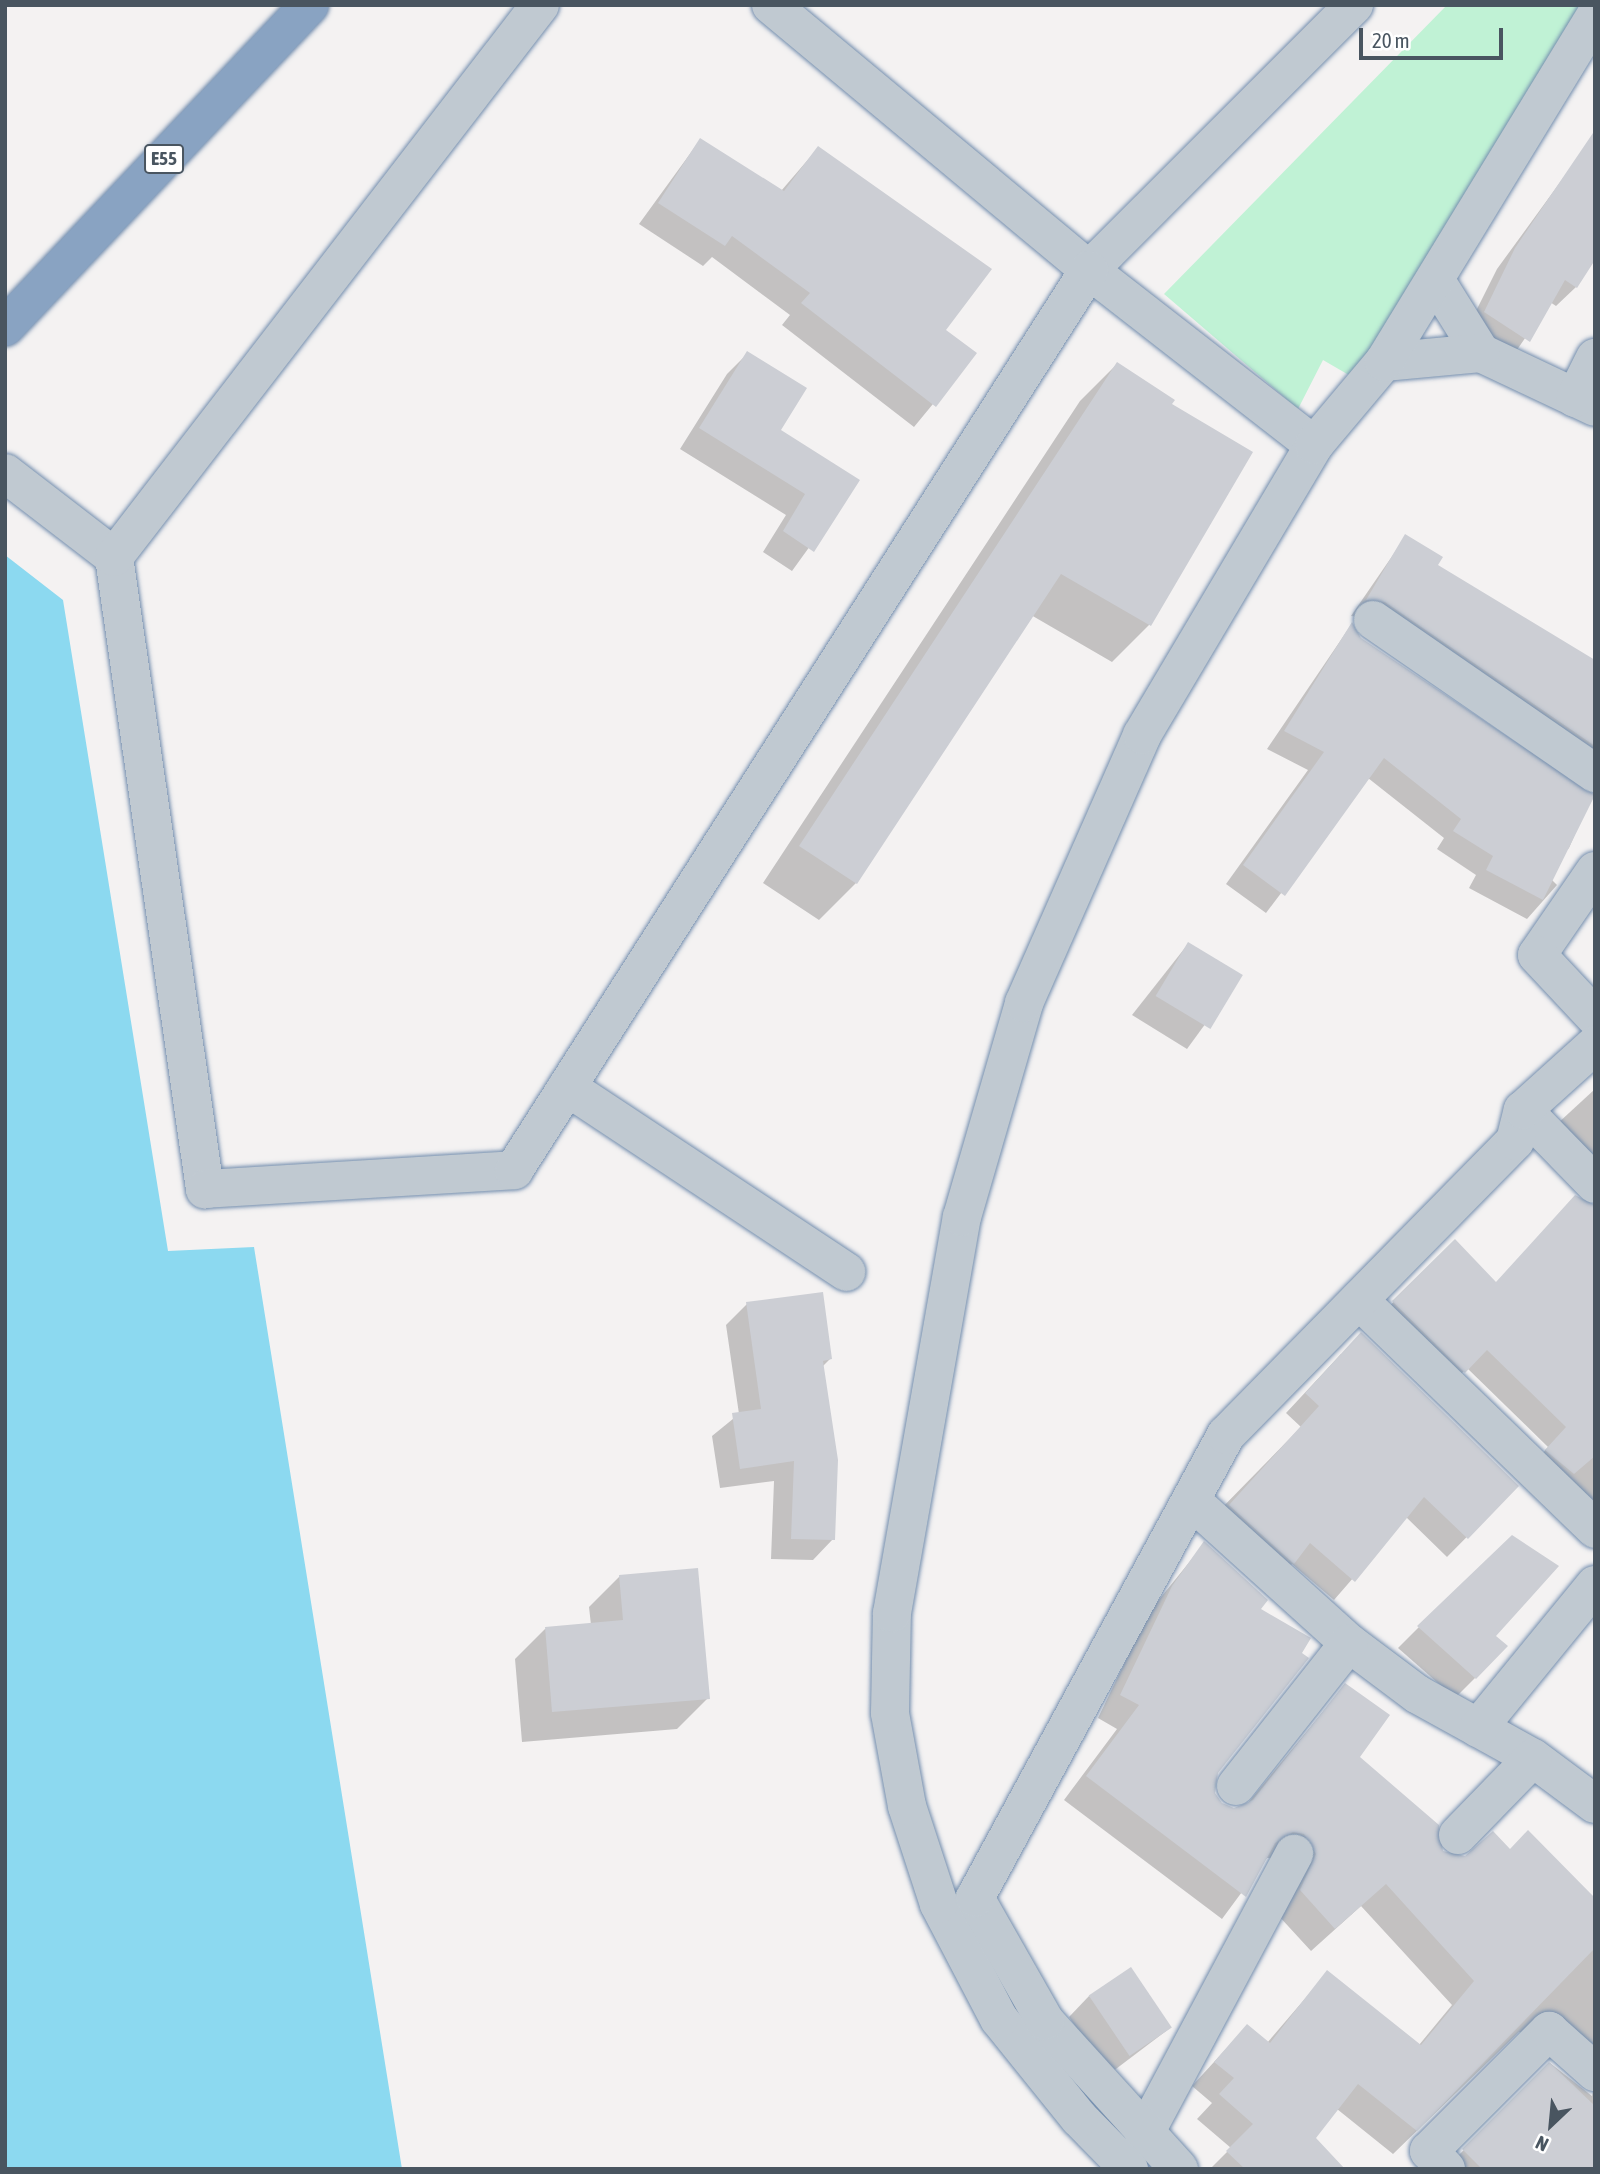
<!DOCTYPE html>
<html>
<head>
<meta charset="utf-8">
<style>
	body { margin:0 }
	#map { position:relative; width:1600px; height:2174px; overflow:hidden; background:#f4f2f2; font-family:"Asap Condensed",sans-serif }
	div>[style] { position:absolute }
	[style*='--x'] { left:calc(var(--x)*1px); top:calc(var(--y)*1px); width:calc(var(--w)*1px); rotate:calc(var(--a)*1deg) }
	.green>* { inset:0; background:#c0f2d5 }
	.water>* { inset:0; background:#8cd9f0 }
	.shadow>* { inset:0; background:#0003 }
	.building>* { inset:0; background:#ccced4; transform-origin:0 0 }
	.roads { filter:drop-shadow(0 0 2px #748eae) drop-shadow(0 0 2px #748eae) }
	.minor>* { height:38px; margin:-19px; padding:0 19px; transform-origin:19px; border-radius:19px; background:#c0c9d1 }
	.tertiary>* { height:38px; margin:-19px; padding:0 19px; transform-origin:19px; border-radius:19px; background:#c0c9d1 }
	.motorway>* { height:38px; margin:-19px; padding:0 19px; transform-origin:19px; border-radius:19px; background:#89a3c2 }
	span { translate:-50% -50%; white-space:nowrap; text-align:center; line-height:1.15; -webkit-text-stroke:6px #fff; paint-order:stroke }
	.shield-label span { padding:2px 5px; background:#fff; border:2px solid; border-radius:5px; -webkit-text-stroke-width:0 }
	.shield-label { font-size:19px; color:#495560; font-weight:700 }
	.frame { position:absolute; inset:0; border:7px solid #495560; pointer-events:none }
	.north { position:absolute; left:1516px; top:2090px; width:70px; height:70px; -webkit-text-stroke:5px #fff; paint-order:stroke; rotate:206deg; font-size:19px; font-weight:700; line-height:28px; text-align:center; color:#495560 }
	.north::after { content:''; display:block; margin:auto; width:24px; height:32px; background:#495560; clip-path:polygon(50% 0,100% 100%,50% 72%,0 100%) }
	.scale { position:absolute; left:1359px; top:28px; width:144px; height:32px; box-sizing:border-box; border:4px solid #495560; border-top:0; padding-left:9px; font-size:21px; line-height:24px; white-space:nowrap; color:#495560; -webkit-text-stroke:5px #fff; paint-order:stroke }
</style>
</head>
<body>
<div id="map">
	<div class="green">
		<i style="clip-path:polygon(1447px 5px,1592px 5px,1354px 378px,1323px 360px,1298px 409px,1164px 294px)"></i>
	</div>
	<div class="water">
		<i style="clip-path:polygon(5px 555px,63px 600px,168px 1251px,254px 1247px,402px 2169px,5px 2169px)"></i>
	</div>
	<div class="shadow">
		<i style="clip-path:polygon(700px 140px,781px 191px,818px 148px,944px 330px,975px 353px,914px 427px,782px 325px,790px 315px,712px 257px,703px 266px,639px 224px)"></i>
		<i style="clip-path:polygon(1577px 159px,1576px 287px,1556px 306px,1550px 302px,1510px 360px,1466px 331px,1497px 269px)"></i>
		<i style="clip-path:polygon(748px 353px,778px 431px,857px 481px,792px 571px,763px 552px,786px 515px,680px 449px,727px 374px)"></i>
		<i style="clip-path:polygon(1117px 364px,1169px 405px,1250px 452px,1149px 625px,1112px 662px,1031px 615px,856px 883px,819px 920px,763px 883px,1080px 401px)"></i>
		<i style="clip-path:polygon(1406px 536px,1436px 566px,1595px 663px,1595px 777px,1368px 618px,1351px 616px)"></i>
		<i style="clip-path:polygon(1351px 625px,1359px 639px,1592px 795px,1569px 848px,1551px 866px,1530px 858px,1557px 885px,1527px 919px,1469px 888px,1476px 875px,1437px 849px,1444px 838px,1368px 778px,1266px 913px,1226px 884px,1308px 770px,1267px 749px)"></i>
		<i style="clip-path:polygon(1188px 944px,1241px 975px,1187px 1049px,1132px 1015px)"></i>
		<i style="clip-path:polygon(1595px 1089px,1595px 1195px,1544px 1136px)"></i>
		<i style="clip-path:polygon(1455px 1242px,1495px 1284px,1595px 1271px,1595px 1523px,1528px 1470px,1548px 1447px,1467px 1368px,1445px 1390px,1374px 1321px)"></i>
		<i style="clip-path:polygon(747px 1304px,830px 1359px,822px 1367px,833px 1539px,813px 1560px,771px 1559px,774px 1481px,720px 1488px,712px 1436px,739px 1414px,726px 1325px)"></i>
		<i style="clip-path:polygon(1341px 1354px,1517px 1486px,1447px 1557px,1406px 1517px,1334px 1600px,1292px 1564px,1274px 1582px,1211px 1519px,1301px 1427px,1286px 1413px)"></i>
		<i style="clip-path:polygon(1204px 1544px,1259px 1610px,1217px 1772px,1214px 1794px,1221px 1804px,1234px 1810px,1247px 1804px,1345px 1685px,1358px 1758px,1442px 1853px,1465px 1858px,1510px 1851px,1595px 1901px,1595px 2169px,1445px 2169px,1550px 2063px,1592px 2096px,1593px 2090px,1540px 2037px,1519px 2032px,1393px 2154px,1337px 2109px,1313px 2138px,1337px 2169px,1210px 2169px,1231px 2148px,1197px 2119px,1212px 2103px,1192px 2086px,1247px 2026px,1267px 2043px,1327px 1973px,1419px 2045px,1452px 2005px,1361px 1906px,1311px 1951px,1277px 1914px,1281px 1858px,1267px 1858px,1222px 1919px,1064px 1800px,1117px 1729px,1098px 1718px,1149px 1612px)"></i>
		<i style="clip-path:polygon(620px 1576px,708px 1698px,677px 1729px,522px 1742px,515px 1659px,545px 1629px,591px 1625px,589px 1607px)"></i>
		<i style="clip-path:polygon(1419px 1627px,1494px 1636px,1475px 1678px,1455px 1698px,1398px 1648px)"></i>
		<i style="clip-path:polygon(1089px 1996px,1170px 2028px,1108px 2075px,1069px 2017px)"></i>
	</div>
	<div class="building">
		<i style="clip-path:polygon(1595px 130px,1595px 260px,1577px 288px,1565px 280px,1530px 342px,1484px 312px,1515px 248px)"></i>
		<i style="clip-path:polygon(700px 138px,784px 191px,818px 146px,992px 269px,946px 330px,977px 353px,936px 407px,801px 303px,810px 293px,732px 236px,725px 246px,658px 203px)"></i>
		<i style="clip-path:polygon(747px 351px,807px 388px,781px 430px,860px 480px,814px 552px,783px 531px,805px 494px,699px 428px)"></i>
		<i style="clip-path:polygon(1117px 362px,1175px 400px,1172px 404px,1253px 452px,1151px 626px,1061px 574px,857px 884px,799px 846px)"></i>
		<i style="clip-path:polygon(1405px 534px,1443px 557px,1438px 565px,1595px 660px,1595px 746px,1385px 602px,1366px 600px)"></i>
		<i style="clip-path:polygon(1352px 622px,1361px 638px,1595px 795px,1543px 900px,1486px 870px,1493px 856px,1453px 831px,1461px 819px,1384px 758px,1285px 896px,1243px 865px,1324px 752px,1284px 731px)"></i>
		<i style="left:1188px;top:942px;width:64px;height:63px;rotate:31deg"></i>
		<i style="clip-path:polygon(1575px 1195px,1595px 1205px,1595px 1456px,1574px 1474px,1545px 1450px,1566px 1427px,1487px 1350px,1465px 1373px,1392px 1301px,1455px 1239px,1496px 1282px)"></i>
		<i style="clip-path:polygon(823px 1292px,832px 1359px,823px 1361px,838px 1460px,835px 1540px,791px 1539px,794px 1461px,740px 1469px,732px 1413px,761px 1409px,746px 1302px)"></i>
		<i style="clip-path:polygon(1361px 1332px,1519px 1486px,1468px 1539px,1424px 1497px,1355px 1582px,1310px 1543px,1294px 1564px,1229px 1505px,1319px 1406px,1305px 1393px)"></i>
		<i style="clip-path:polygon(1512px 1535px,1559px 1566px,1496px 1636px,1508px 1646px,1476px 1679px,1417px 1626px)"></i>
		<i style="clip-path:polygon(1204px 1541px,1268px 1600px,1261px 1609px,1311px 1638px,1302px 1653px,1309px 1658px,1218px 1773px,1215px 1793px,1222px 1803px,1234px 1808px,1253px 1800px,1345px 1683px,1390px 1715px,1360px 1757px,1439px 1825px,1443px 1851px,1465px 1856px,1493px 1831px,1510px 1849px,1528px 1830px,1595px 1898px,1595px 1948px,1417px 2131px,1358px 2084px,1316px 2138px,1345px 2169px,1245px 2169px,1226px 2151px,1253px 2124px,1219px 2094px,1234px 2078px,1214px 2062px,1247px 2024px,1270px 2043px,1327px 1970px,1421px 2045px,1474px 1981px,1386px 1884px,1335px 1929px,1300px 1890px,1316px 1854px,1304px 1834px,1293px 1832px,1275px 1843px,1246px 1897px,1086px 1776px,1139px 1705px,1120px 1695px,1172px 1586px)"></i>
		<i style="clip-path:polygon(698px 1568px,710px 1699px,552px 1712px,545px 1627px,623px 1620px,619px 1575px)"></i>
		<i style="left:1131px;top:1967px;width:73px;height:51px;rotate:56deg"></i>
		<i style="clip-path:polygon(1549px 2062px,1595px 2106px,1595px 2169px,1482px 2169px,1462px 2149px)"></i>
	</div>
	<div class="roads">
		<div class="minor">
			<i style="--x:1089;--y:270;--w:285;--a:37.9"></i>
			<i style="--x:1436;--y:281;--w:85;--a:58"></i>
			<i style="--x:1481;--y:353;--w:126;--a:25.3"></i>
			<i style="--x:1384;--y:362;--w:97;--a:-5.3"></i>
			<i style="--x:1575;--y:398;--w:45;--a:-63.4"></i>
			<i style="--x:1373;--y:620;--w:270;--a:34.6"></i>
			<i style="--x:1595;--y:871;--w:102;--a:124.6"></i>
			<i style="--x:1537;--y:955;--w:85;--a:46.9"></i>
			<i style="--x:567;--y:1087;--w:335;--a:33.5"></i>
			<i style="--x:1523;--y:1110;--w:103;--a:45.8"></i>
			<i style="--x:1359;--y:1300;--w:329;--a:44.1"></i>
			<i style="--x:1194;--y:1503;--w:209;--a:42.1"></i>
			<i style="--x:1349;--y:1643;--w:85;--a:36.9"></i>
			<i style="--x:1417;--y:1694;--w:132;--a:28.9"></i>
			<i style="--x:1533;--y:1758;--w:77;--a:36.6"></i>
			<i style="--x:1478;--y:1728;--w:185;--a:-50.7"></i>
			<i style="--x:1236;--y:1786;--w:182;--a:-51.7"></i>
			<i style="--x:1458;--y:1835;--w:107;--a:-45.8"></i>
			<i style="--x:1144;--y:2135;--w:319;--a:-61.9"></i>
			<i style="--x:1129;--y:2169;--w:71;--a:-134.4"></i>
			<i style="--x:1079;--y:2118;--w:127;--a:-128.9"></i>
			<i style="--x:999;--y:2019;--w:130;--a:-117.6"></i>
			<i style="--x:939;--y:1904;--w:103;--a:-108.1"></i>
			<i style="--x:907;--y:1806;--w:95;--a:-100.4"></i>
			<i style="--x:890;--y:1713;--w:100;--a:-88.9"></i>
			<i style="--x:892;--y:1613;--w:402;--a:-80"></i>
			<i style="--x:962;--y:1217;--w:223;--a:-73.8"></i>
			<i style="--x:1024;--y:1003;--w:293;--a:-66.2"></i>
			<i style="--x:1142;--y:735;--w:337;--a:-59.3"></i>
			<i style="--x:1314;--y:445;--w:109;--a:-49.9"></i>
			<i style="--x:1384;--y:362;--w:404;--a:-58.6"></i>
			<i style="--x:1179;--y:2169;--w:200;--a:-132.2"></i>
			<i style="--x:1045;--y:2021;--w:142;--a:-119.6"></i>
			<i style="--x:975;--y:1898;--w:527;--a:-61.54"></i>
			<i style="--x:1226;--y:1435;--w:412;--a:-45.5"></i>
			<i style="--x:1515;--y:1141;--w:32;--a:-76"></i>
			<i style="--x:1523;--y:1110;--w:97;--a:-42.1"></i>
			<i style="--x:1446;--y:2169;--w:25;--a:-133"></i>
			<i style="--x:1429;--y:2151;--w:170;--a:-45"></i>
			<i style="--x:1549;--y:2031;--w:62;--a:41.7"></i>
		</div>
		<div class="tertiary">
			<i style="--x:771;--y:5;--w:414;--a:39.8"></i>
			<i style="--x:1089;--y:270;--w:375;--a:-45"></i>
			<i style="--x:5;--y:473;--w:138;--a:37.6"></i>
			<i style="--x:114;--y:557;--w:639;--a:81.81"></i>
			<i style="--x:205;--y:1189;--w:310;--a:-3.5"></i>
			<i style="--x:514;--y:1170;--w:1068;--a:-57.43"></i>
			<i style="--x:114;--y:557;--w:697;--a:-52.34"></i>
		</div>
		<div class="motorway">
			<i style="--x:5;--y:327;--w:443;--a:-46.6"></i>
		</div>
	</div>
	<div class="shield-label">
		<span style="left:164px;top:159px">E55</span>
	</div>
	<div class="frame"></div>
	<div class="north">N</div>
	<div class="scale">20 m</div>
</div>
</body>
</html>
